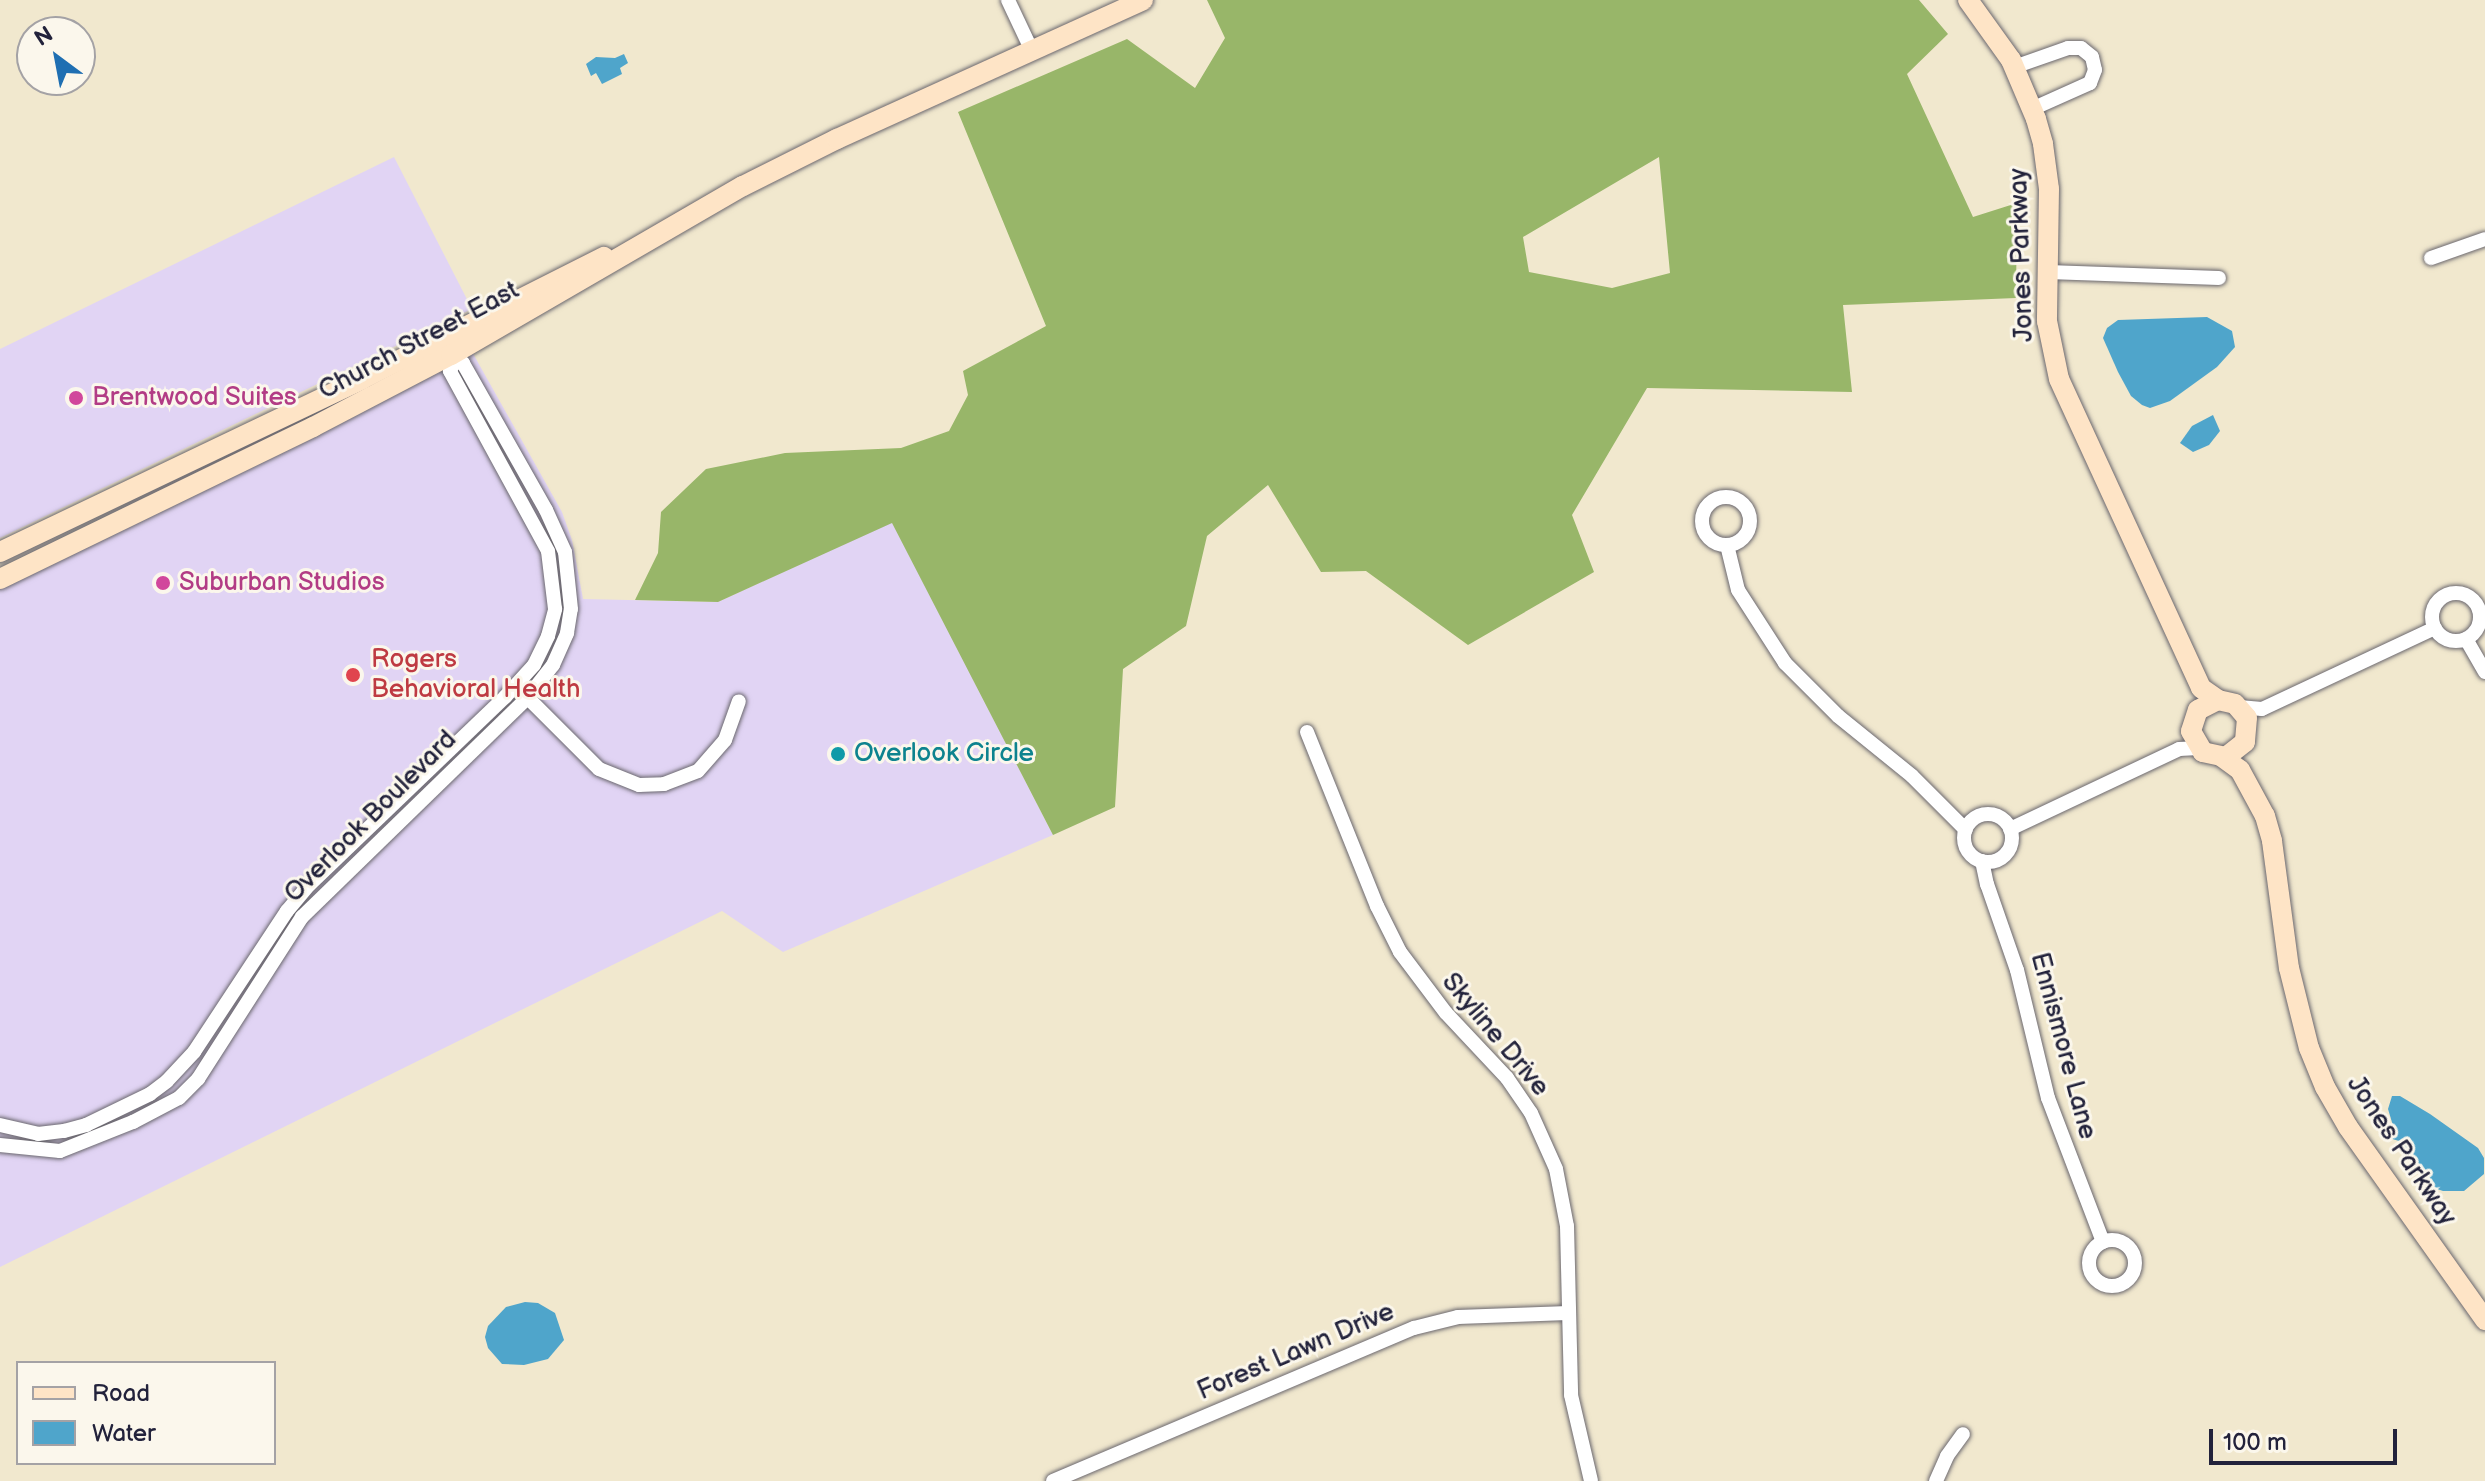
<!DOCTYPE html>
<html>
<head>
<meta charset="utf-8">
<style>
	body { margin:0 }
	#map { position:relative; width:2485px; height:1481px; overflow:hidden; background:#f1e8ce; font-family:"Balsamiq Sans",sans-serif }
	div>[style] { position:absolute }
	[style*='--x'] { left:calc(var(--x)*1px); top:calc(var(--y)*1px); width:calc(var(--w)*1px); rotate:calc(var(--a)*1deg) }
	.built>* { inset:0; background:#e1d4f4 }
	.forest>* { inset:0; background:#98b669 }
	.water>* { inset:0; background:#4fa5cb }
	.roads { filter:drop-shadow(0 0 2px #6a676e) drop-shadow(0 0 2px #6a676e) }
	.street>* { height:14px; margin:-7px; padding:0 7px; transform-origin:7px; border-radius:7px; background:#fff }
	.street>.ring { margin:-7px; padding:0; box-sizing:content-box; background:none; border:14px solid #fff; border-radius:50% }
	.secondary>* { height:20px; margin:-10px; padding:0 10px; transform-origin:10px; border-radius:10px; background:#fee4c6 }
	.dots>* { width:22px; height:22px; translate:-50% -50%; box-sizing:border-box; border:4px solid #fbf7ec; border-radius:50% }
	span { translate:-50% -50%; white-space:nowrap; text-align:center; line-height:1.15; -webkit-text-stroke:6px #fbf7ec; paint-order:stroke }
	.street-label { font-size:26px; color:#22223b }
	.hotel-label { font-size:26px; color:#b23c85 }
	.left { translate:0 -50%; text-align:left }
	.health-label { font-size:26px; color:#be3a42 }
	.culture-label { font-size:26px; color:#0d838f }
	.legend { position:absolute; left:16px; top:1361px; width:260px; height:104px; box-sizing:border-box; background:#fbf7ec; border:2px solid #a4a2a5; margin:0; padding:10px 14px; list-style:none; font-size:24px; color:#22223b }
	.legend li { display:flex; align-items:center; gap:16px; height:40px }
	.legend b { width:40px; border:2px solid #a4a2a5 }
	.north { position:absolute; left:16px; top:16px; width:80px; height:80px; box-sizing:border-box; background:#fbf7ec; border:2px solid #a4a2a5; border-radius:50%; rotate:328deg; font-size:22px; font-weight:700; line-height:32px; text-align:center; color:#22223b }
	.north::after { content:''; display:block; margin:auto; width:28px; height:36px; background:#1f6fb2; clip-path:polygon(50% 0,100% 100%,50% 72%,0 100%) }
	.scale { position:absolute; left:2209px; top:1429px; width:188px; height:36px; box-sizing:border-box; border:4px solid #22223b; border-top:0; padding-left:10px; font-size:24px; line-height:28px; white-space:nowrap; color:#22223b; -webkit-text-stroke:6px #fbf7ec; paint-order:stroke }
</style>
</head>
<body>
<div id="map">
	<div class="built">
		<i style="clip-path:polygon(394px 157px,472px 309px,0 538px,0 349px)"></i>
		<i style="clip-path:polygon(471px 350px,562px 512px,572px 540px,583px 599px,718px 602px,892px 522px,1053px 835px,783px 952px,722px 911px,0 1267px,0 588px)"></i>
	</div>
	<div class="forest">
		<i style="clip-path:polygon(evenodd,1207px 0,1919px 0,1948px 34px,1907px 74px,1973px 217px,2017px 203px,2016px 298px,1843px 305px,1852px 392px,1647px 388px,1572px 515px,1594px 572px,1468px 645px,1366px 571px,1321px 572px,1268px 485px,1207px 536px,1186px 626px,1123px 669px,1115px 807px,1053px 835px,892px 523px,718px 602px,635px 600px,658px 553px,661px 512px,706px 469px,785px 453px,901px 448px,949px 431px,968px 395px,963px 371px,1046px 326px,958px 112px,1127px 39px,1195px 88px,1225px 38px,1207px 0,1659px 157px,1670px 273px,1612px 288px,1529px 272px,1523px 237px,1659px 157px)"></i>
	</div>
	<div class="water">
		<i style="clip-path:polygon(624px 54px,628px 63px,620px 68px,622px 74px,602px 84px,596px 73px,591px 76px,586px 64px,596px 57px,615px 58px)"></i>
		<i style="clip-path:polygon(2207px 317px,2232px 331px,2235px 347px,2217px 367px,2170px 401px,2150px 408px,2142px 405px,2131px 396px,2118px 372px,2103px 338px,2107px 328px,2118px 320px)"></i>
		<i style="clip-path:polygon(2213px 415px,2220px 431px,2209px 445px,2193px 452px,2180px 443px,2192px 426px)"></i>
		<i style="clip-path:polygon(2392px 1096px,2400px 1096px,2430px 1114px,2478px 1148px,2484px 1158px,2484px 1174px,2464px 1191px,2443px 1191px,2428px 1186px,2412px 1155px,2399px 1141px,2389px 1138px,2394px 1129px,2388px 1109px)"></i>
		<i style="clip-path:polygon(525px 1302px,538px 1303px,555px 1313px,564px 1340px,548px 1359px,524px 1365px,502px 1364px,488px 1348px,485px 1337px,488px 1326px,506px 1307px)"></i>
	</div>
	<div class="roads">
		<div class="street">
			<i style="--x:1008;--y:0;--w:56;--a:64.8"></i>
			<i style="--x:2014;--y:67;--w:57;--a:-19.4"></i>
			<i style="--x:2068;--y:48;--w:13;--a:0"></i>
			<i style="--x:2081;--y:48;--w:14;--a:39"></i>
			<i style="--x:2092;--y:57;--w:13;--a:77"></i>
			<i style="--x:2095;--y:70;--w:14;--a:111"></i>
			<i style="--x:2090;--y:83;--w:64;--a:155.9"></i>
			<i style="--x:2431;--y:258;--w:57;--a:-19.4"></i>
			<i style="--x:2048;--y:272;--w:171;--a:2"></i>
			<i class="ring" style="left:1702px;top:497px;width:34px;height:34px"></i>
			<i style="--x:1727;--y:545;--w:46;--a:76.3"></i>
			<i style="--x:1738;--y:590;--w:87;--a:57.2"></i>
			<i style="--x:1785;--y:663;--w:75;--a:45"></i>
			<i style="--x:1838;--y:716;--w:95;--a:39"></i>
			<i style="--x:1912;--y:776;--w:76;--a:45"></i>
			<i class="ring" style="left:2432px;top:593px;width:34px;height:34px"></i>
			<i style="--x:2466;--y:639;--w:38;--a:60"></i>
			<i style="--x:521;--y:691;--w:110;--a:45"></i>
			<i style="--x:599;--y:769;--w:43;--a:21.8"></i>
			<i style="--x:639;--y:785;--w:25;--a:-2"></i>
			<i style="--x:664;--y:784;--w:36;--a:-21"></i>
			<i style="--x:698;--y:771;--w:41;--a:-48.9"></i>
			<i style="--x:725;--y:740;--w:41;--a:-70.3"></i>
			<i style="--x:2239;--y:707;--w:23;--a:5"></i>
			<i style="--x:2262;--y:709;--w:191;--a:-25.1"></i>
			<i style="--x:1307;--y:732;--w:188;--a:68.1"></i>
			<i style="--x:1377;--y:906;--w:51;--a:63.4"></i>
			<i style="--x:1400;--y:952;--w:76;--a:53"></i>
			<i style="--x:1446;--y:1013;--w:89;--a:46.8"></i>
			<i style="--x:1507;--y:1078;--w:42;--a:55.6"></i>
			<i style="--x:1531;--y:1113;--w:61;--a:65.9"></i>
			<i style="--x:1556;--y:1169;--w:58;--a:79.1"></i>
			<i style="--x:1567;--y:1226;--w:169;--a:88.6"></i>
			<i style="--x:1571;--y:1395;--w:88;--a:76.9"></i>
			<i class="ring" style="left:1964px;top:814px;width:34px;height:34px"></i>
			<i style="--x:2010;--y:829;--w:187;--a:-25.3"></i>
			<i style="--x:2179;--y:749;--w:20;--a:-3"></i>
			<i style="--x:1982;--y:861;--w:24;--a:78"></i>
			<i style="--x:1987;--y:884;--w:91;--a:70.8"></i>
			<i style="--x:2017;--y:970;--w:132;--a:76.4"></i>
			<i style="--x:2048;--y:1098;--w:154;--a:69.1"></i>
			<i style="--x:0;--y:1125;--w:39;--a:13"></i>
			<i style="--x:38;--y:1134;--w:26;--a:-7"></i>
			<i style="--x:64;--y:1131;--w:23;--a:-15"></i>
			<i style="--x:86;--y:1125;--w:71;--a:-25.8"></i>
			<i style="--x:150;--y:1094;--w:21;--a:-37"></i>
			<i style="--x:167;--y:1081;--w:40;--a:-47"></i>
			<i style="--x:194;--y:1052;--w:169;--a:-56.6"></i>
			<i style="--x:287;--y:911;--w:35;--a:-50"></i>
			<i style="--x:310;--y:884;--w:270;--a:-43.8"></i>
			<i style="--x:505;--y:697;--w:43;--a:-47.8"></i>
			<i style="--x:534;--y:665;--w:32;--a:-64"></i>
			<i style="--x:548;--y:636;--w:28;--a:-75"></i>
			<i style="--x:555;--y:609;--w:58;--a:-96.9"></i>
			<i style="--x:548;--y:551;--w:205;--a:-118.6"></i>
			<i style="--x:450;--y:371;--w:10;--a:-66"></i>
			<i style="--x:454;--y:362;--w:8;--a:-113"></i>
			<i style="--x:0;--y:1145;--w:60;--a:5.7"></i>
			<i style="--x:60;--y:1151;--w:79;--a:-21.7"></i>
			<i style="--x:133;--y:1122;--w:52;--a:-27.6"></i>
			<i style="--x:179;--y:1098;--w:27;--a:-45"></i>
			<i style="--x:198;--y:1079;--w:193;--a:-57.3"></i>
			<i style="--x:302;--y:917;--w:314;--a:-44.2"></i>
			<i style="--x:527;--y:698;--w:42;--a:-51.8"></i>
			<i style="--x:553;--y:665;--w:35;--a:-66"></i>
			<i style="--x:567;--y:633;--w:24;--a:-81"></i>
			<i style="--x:571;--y:609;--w:57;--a:-96"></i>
			<i style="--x:565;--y:552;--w:46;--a:-114.3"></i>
			<i style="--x:546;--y:510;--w:169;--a:-119.5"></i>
			<i style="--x:463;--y:363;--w:9;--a:-174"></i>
			<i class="ring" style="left:2089px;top:1240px;width:32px;height:32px"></i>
			<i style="--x:1053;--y:1481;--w:392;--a:-23"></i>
			<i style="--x:1414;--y:1328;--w:45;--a:-14"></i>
			<i style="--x:1458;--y:1317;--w:110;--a:-2.1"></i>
			<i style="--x:1936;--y:1481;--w:27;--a:-66"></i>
			<i style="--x:1947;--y:1456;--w:27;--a:-54"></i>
		</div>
		<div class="secondary">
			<i style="--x:1968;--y:0;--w:74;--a:54.4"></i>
			<i style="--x:2011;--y:60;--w:64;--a:67"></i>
			<i style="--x:2036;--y:119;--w:26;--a:74"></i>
			<i style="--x:2043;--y:144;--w:45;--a:82.4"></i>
			<i style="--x:2049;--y:189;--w:132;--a:90.9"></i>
			<i style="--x:2047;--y:321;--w:59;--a:78.3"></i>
			<i style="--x:2059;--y:379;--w:340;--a:65.3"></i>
			<i style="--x:2201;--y:688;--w:21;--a:35"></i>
			<i style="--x:2218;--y:700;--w:17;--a:13"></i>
			<i style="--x:2235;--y:704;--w:18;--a:49"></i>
			<i style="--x:2247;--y:718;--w:24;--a:95"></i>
			<i style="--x:2245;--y:742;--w:24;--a:142"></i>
			<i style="--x:2226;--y:757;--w:24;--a:-168"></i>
			<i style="--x:2203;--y:752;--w:24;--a:-120"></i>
			<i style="--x:2191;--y:731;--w:22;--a:-72"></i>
			<i style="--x:2198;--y:710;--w:22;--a:-27"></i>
			<i style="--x:0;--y:552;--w:401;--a:-25.5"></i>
			<i style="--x:362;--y:379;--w:271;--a:-26.8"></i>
			<i style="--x:0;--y:579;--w:348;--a:-25.9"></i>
			<i style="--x:313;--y:427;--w:156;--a:-27.6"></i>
			<i style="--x:451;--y:355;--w:337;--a:-30.1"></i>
			<i style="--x:743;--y:186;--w:105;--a:-26.6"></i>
			<i style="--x:837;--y:139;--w:336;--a:-24.4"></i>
			<i style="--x:2222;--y:757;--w:22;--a:36"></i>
			<i style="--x:2240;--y:770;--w:52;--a:61.5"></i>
			<i style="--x:2265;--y:816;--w:26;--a:74"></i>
			<i style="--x:2272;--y:841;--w:128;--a:82.4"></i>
			<i style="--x:2289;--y:968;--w:82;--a:76"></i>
			<i style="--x:2309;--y:1048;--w:42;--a:67.7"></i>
			<i style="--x:2325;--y:1087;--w:46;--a:60.1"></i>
			<i style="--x:2348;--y:1127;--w:237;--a:54.6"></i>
		</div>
	</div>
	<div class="dots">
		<i style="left:76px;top:398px;background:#d1479c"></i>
		<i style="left:163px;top:583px;background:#d1479c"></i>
		<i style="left:353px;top:675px;background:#e0444e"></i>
		<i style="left:838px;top:754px;background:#0f9aa8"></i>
	</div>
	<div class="street-label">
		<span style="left:2022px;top:255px;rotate:-92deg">Jones Parkway</span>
		<span style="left:419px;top:341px;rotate:-28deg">Church Street East</span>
		<span style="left:371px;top:817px;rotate:-45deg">Overlook Boulevard</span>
		<span style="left:1495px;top:1035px;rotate:50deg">Skyline Drive</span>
		<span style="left:2063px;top:1046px;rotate:75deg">Ennismore Lane</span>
		<span style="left:2401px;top:1151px;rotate:56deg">Jones Parkway</span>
		<span style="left:1296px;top:1352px;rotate:-23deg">Forest Lawn Drive</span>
	</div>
	<div class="hotel-label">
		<span class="left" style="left:92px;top:398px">Brentwood Suites</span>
		<span class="left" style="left:179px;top:583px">Suburban Studios</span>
	</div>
	<div class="health-label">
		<span class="left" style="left:371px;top:675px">Rogers<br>Behavioral Health</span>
	</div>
	<div class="culture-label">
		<span class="left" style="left:854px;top:754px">Overlook Circle</span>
	</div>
	<ul class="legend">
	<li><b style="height:10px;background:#fee4c6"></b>Road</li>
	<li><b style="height:22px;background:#4fa5cb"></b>Water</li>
	</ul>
	<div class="north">N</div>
	<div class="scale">100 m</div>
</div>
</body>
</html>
